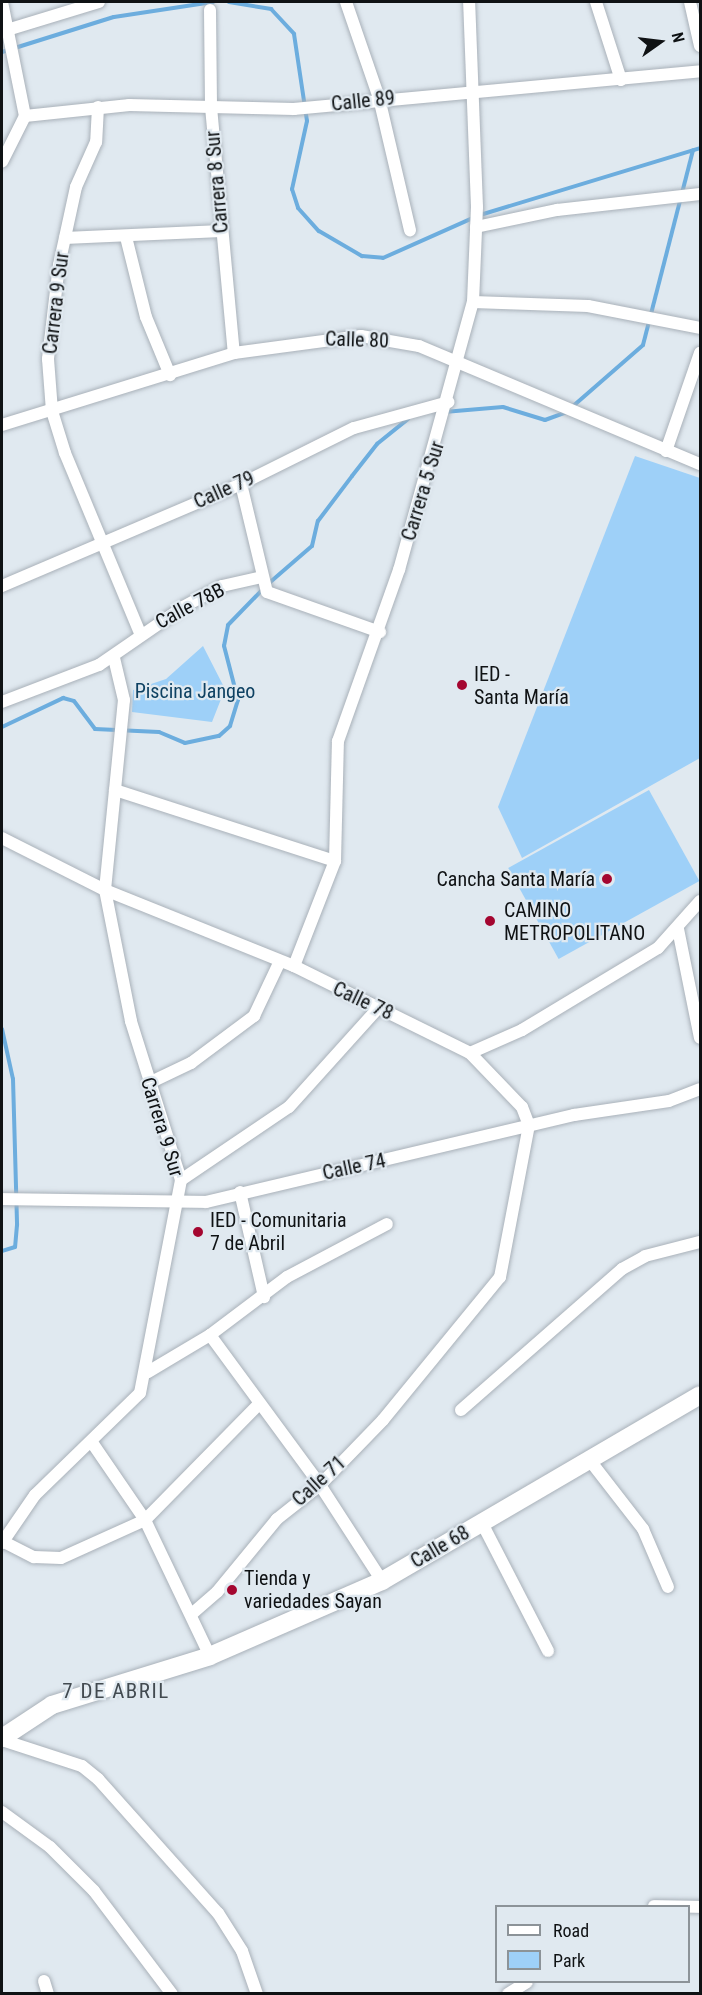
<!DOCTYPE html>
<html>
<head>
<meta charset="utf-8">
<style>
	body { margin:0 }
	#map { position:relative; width:702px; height:1995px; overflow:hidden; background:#e0e9f0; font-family:"Roboto Condensed",sans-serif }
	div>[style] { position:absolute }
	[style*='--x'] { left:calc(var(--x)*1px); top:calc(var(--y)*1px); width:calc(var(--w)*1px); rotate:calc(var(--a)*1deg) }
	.green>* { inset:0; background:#9ed0f8; transform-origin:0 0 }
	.stream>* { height:4px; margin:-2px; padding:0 2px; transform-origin:2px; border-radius:2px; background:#6cadde }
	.roads { filter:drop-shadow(0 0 2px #a9b1b9) drop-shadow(0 0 2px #a9b1b9) }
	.street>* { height:12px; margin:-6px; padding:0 6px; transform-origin:6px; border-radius:6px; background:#fff }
	.secondary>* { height:18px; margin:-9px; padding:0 9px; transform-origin:9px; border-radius:9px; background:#fff }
	.dots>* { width:16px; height:16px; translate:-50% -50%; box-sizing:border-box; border:3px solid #e0e9f0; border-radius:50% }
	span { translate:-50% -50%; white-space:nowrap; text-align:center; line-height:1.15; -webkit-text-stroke:4.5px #e0e9f0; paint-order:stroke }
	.street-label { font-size:20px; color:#0f1214 }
	.poi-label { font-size:20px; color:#0f1214 }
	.left { translate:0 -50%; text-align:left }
	.right { translate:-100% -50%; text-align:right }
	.park-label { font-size:20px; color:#0e4162 }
	.neighbourhood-label { font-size:21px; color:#424a50; letter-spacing:1.5px }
	.frame { position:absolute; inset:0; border:3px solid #0f1214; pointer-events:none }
	.legend { position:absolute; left:495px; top:1905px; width:195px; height:78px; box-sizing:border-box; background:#e0e9f0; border:2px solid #8c9398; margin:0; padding:8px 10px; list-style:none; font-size:18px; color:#0f1214 }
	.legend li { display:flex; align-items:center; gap:12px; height:30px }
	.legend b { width:30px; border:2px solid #8c9398 }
	.north { position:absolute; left:630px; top:12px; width:60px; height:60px; -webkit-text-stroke:4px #e0e9f0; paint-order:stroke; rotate:76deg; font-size:16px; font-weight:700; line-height:24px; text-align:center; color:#0f1214 }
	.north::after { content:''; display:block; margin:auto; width:21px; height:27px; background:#0f1214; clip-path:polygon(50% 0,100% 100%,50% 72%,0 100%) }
</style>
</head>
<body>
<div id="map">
	<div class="green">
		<i style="clip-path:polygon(635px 456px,700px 478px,700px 758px,522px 858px,498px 807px)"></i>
		<i style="clip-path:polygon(203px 646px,225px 689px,212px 722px,132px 712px,133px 690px,166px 679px)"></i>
		<i style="left:649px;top:790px;width:104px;height:161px;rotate:61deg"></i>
	</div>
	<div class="stream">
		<i style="--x:229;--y:2;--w:43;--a:9.5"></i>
		<i style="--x:271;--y:9;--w:34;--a:47"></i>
		<i style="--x:294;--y:34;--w:88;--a:81.5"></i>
		<i style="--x:307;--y:121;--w:70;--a:102.4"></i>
		<i style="--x:292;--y:189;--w:20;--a:72"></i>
		<i style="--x:298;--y:208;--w:31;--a:48"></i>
		<i style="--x:319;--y:231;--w:50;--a:30.2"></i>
		<i style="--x:362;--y:256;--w:21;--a:5"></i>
		<i style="--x:383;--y:258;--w:98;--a:-24"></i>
		<i style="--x:2;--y:52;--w:117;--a:-17.4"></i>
		<i style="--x:114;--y:17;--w:100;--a:-8.6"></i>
		<i style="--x:480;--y:215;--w:230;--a:-16.9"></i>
		<i style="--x:572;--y:407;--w:94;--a:-41.1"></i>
		<i style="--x:643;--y:345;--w:201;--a:-75.6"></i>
		<i style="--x:444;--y:412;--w:59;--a:-4.8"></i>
		<i style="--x:503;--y:407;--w:44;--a:17.2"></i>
		<i style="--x:545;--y:420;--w:23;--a:-20"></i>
		<i style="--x:268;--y:584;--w:58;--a:-40.8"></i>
		<i style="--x:312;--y:546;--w:26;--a:-77"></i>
		<i style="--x:318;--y:521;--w:56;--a:-52.9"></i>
		<i style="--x:352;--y:476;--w:41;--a:-52"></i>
		<i style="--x:377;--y:444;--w:40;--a:-39"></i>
		<i style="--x:2;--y:727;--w:68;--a:-25.4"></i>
		<i style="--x:63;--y:698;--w:11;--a:15"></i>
		<i style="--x:74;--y:701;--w:35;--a:53"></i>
		<i style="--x:95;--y:729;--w:64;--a:2.7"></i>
		<i style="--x:159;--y:732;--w:28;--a:23"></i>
		<i style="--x:185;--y:743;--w:35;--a:-12"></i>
		<i style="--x:219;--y:736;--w:15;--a:-42"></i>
		<i style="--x:230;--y:726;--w:27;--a:-73"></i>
		<i style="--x:238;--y:700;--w:56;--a:-104.5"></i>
		<i style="--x:224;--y:646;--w:21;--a:-79"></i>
		<i style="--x:228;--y:625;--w:50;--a:-45.8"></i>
		<i style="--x:2;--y:1029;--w:51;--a:77.6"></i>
		<i style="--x:13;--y:1079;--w:146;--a:88.4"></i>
		<i style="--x:17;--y:1225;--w:22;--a:95"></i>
		<i style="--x:15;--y:1247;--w:14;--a:163"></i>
	</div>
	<div class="roads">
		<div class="street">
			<i style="--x:2;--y:2;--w:116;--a:78.6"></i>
			<i style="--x:25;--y:116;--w:51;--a:116.6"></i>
			<i style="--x:346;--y:2;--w:102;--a:71"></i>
			<i style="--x:379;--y:98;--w:136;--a:76.8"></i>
			<i style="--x:596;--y:2;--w:82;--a:72.2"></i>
			<i style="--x:690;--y:2;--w:45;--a:77.2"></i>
			<i style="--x:210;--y:10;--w:97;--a:89.4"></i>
			<i style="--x:211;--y:107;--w:247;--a:84.7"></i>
			<i style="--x:7;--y:30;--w:96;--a:-16.9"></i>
			<i style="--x:98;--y:107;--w:35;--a:93"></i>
			<i style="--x:96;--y:142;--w:49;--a:114"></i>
			<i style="--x:76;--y:187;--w:80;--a:102.3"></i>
			<i style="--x:59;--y:265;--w:95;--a:96.7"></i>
			<i style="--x:48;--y:359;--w:52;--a:85.6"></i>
			<i style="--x:52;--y:411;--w:44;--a:72.8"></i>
			<i style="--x:65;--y:453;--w:195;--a:67.4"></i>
			<i style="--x:25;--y:116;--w:105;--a:-6"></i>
			<i style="--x:129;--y:105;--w:165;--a:1.4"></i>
			<i style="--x:294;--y:109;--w:408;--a:-5.3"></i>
			<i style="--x:476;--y:227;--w:83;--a:-11.9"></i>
			<i style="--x:557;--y:210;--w:144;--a:-6.4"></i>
			<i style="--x:126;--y:237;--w:82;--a:76"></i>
			<i style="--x:146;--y:317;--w:63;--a:67.5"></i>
			<i style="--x:65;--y:238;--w:156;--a:-2.6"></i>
			<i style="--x:473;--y:302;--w:115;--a:2"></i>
			<i style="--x:588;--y:306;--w:114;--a:11.1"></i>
			<i style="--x:2;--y:425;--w:243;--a:-17.2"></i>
			<i style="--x:234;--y:353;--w:128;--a:-7.6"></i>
			<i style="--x:361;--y:336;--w:59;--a:9.8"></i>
			<i style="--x:419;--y:346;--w:305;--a:22.8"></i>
			<i style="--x:666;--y:451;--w:104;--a:-70.9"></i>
			<i style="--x:241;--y:484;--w:111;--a:76.5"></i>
			<i style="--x:267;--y:592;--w:120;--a:19.5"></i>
			<i style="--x:2;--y:586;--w:260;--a:-23.1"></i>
			<i style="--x:241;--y:484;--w:126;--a:-26.4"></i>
			<i style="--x:354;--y:428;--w:98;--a:-15.3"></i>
			<i style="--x:2;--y:702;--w:104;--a:-20.9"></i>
			<i style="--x:99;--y:665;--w:102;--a:-34.6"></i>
			<i style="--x:183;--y:607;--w:44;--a:-28.3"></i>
			<i style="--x:222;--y:586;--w:41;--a:-12.7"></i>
			<i style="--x:115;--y:790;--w:231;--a:17.9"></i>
			<i style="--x:2;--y:838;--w:115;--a:26.8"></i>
			<i style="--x:105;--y:890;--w:204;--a:21.9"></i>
			<i style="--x:294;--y:966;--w:196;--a:26.3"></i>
			<i style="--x:470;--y:1053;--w:75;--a:46.1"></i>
			<i style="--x:522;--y:1107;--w:19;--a:69"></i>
			<i style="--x:529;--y:1125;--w:155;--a:100.8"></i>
			<i style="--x:500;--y:1277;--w:185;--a:129.3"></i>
			<i style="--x:383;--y:1420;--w:91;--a:134.1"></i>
			<i style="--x:320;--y:1485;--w:55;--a:141.7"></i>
			<i style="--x:277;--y:1519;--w:94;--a:129.4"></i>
			<i style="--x:217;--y:1592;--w:32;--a:139"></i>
			<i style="--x:678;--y:929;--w:111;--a:78.6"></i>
			<i style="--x:294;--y:966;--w:113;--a:-68.7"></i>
			<i style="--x:335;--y:861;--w:120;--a:-88.6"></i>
			<i style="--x:338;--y:741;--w:182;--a:-70.4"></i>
			<i style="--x:399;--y:570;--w:278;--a:-74.6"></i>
			<i style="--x:473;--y:302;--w:95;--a:-87.6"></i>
			<i style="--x:477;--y:207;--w:205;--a:-92.2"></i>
			<i style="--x:470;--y:1053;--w:57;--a:-23.9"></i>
			<i style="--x:522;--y:1030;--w:159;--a:-31.1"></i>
			<i style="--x:658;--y:948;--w:63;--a:-48.2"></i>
			<i style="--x:149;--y:1083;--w:47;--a:-25.5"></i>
			<i style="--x:191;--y:1063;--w:79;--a:-36.7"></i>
			<i style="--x:254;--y:1016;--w:61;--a:-64.7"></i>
			<i style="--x:181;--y:1180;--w:130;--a:-34.1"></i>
			<i style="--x:289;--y:1107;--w:133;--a:-48"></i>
			<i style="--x:240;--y:1192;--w:108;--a:77.1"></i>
			<i style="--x:2;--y:1199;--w:204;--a:0.8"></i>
			<i style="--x:206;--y:1202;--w:378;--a:-13.3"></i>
			<i style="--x:574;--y:1115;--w:96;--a:-8.4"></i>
			<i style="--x:669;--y:1101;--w:33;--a:-21"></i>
			<i style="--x:210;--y:1335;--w:186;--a:53.7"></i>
			<i style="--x:320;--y:1485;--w:114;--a:57.1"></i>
			<i style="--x:148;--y:1372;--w:72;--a:-30.8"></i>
			<i style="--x:210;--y:1335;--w:96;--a:-37"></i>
			<i style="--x:287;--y:1277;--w:113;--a:-27.9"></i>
			<i style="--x:461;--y:1410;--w:214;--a:-41.2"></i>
			<i style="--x:622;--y:1269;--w:26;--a:-29"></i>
			<i style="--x:645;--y:1256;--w:57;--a:-14.3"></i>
			<i style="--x:93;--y:1444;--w:92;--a:55.6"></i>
			<i style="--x:145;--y:1520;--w:151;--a:64.5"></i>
			<i style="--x:588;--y:1458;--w:90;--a:52.2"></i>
			<i style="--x:643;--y:1529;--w:63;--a:66.7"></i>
			<i style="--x:482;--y:1523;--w:144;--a:62.7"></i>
			<i style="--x:2;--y:1541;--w:36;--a:27"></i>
			<i style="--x:34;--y:1557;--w:27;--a:2"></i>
			<i style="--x:61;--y:1558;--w:92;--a:-24.3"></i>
			<i style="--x:145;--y:1520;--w:163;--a:-45.5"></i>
			<i style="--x:2;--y:1543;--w:58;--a:-55.5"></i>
			<i style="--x:35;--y:1495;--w:146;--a:-44.2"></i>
			<i style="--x:140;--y:1393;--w:217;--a:-79.1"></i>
			<i style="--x:181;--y:1180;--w:167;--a:-107.5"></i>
			<i style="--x:131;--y:1021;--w:134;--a:-101.2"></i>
			<i style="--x:105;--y:890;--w:191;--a:-84.3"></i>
			<i style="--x:124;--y:700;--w:43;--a:-103.4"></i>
			<i style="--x:2;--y:1740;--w:84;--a:18"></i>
			<i style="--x:82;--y:1766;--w:21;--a:39"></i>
			<i style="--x:98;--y:1779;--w:180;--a:48.2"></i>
			<i style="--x:218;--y:1913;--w:45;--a:57.7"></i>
			<i style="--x:242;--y:1951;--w:46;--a:70.8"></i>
			<i style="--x:2;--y:1812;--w:59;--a:36.1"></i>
			<i style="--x:50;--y:1847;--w:62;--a:45"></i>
			<i style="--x:94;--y:1891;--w:129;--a:52.9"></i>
			<i style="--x:654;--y:1906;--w:46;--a:1.2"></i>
			<i style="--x:44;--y:1981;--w:14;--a:73"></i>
			<i style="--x:508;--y:1994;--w:22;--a:-32"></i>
		</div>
		<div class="secondary">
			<i style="--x:2;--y:1738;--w:60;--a:-33.4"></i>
			<i style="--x:52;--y:1705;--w:165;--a:-17.2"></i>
			<i style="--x:210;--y:1656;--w:188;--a:-23.6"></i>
			<i style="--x:382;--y:1581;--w:368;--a:-30.3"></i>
		</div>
	</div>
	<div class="dots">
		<i style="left:462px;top:685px;background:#a40630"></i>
		<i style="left:607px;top:879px;background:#a40630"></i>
		<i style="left:490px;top:921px;background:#a40630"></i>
		<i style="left:198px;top:1232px;background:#a40630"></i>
		<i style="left:232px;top:1590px;background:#a40630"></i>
	</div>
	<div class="street-label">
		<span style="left:363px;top:101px;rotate:-6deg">Calle 89</span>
		<span style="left:217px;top:182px;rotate:-95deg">Carrera 8 Sur</span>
		<span style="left:56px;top:303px;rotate:-83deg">Carrera 9 Sur</span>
		<span style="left:357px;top:340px;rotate:2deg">Calle 80</span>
		<span style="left:224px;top:490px;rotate:-24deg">Calle 79</span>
		<span style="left:423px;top:491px;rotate:-73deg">Carrera 5 Sur</span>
		<span style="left:190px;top:606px;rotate:-28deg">Calle 78B</span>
		<span style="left:363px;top:1001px;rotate:25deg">Calle 78</span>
		<span style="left:162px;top:1127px;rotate:73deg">Carrera 9 Sur</span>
		<span style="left:354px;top:1167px;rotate:-12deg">Calle 74</span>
		<span style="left:319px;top:1481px;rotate:-42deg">Calle 71</span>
		<span style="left:440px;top:1547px;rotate:-30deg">Calle 68</span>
	</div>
	<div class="poi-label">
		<span class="left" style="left:474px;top:686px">IED -<br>Santa María</span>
		<span class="right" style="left:595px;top:879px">Cancha Santa María</span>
		<span class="left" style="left:504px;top:922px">CAMINO<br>METROPOLITANO</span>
		<span class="left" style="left:210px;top:1232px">IED - Comunitaria<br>7 de Abril</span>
		<span class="left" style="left:244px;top:1590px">Tienda y<br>variedades Sayan</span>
	</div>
	<div class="park-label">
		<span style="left:195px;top:691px">Piscina Jangeo</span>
	</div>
	<div class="neighbourhood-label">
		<span style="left:116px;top:1691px">7 DE ABRIL</span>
	</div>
	<div class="frame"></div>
	<ul class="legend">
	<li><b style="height:8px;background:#fff"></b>Road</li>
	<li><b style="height:16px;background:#9ed0f8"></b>Park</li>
	</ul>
	<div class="north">N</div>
</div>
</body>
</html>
